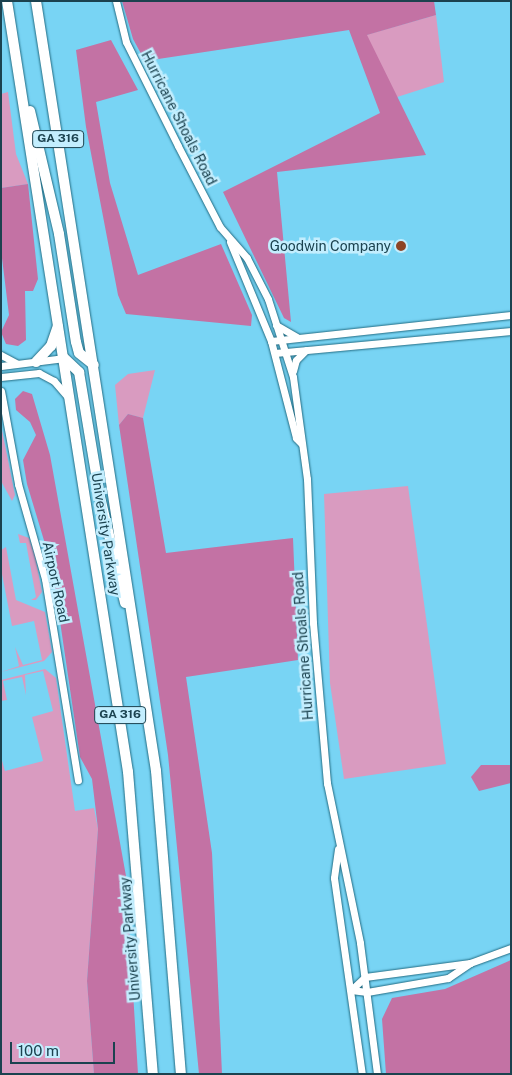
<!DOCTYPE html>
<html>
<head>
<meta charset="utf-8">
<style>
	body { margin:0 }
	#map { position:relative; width:512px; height:1075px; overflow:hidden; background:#78d4f4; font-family:"Public Sans",sans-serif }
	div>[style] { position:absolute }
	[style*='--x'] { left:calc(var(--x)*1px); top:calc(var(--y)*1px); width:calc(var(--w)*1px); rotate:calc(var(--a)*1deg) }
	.green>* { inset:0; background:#d99bc0 }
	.forest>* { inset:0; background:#c372a4 }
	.roads { filter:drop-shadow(0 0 1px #236c83) drop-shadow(0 0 1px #236c83) }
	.minor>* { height:7px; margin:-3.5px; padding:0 3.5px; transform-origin:3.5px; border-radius:3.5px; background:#fff }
	.highway>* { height:10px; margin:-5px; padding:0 5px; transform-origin:5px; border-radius:5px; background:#fff }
	.dots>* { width:14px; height:14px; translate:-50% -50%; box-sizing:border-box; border:2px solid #c3eefe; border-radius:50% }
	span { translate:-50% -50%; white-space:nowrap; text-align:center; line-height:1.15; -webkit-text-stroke:5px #c3eefe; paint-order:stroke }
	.shield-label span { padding:1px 4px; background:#c3eefe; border:1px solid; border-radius:4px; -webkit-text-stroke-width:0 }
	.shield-label { font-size:12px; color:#1b424f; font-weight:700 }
	.street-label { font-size:14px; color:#1b424f }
	.poi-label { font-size:14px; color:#1b424f }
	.right { translate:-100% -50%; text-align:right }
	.frame { position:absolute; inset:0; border:2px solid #1b424f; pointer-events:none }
	.scale { position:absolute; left:10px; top:1042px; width:105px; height:22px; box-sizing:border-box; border:2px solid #1b424f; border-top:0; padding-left:6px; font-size:15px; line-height:18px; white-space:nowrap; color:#1b424f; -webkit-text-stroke:4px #c3eefe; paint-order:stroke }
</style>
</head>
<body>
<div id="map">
	<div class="green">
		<i style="clip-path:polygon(436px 15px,444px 82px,394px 98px,366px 35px)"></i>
		<i style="clip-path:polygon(8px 92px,16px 154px,28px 184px,1px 188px,1px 94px)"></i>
		<i style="clip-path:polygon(155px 370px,143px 418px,128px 414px,119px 425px,115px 385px,128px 374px)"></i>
		<i style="clip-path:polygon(1px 425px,15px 495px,12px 501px,1px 481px)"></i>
		<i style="clip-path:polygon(408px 486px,446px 764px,344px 779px,330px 683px,324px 494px)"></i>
		<i style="clip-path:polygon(18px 534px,29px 538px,35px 556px,42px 592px,36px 600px,31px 600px,36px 597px,26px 543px,20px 543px)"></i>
		<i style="clip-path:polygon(6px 547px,16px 600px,45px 612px,52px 652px,44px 661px,1px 672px,19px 666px,15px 647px,23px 665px,42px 660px,34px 621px,12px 626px,1px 569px,1px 550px)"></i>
		<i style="clip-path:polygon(45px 669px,56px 678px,75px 811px,94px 808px,98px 829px,87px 981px,94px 1074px,1px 1074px,1px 757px,5px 771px,43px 761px,32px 717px,53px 711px,43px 671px,25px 675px,26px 695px,22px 677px,3px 681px,7px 700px,1px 701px,1px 680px)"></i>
	</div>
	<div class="forest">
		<i style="clip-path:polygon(122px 1px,434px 1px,436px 15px,367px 35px,426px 155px,277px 172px,291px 322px,284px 318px,223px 192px,380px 113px,349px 30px,145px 61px,133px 39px)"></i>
		<i style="clip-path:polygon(111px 40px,138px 90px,96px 102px,110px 183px,138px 275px,221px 244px,252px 315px,251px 326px,126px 314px,118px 295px,86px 127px,76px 50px)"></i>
		<i style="clip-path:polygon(28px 184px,38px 279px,33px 291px,25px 291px,26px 340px,18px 346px,6px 344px,1px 332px,9px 315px,1px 250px,1px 188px)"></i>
		<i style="clip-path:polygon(23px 391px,32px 394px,50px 455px,126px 876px,138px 1074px,94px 1074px,87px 981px,98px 829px,92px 779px,80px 757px,52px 567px,27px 484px,23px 460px,36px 435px,30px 422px,16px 410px,15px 399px)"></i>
		<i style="clip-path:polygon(128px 414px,143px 418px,166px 553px,293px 538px,298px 660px,186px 677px,212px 853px,222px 1074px,199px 1074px,168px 755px,119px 425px)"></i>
		<i style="clip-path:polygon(481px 765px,511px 765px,511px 783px,479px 791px,471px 777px)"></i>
		<i style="clip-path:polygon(511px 960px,511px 1074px,386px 1074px,382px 1019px,392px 998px,445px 989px)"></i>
	</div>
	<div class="roads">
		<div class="minor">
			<i style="--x:116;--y:1;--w:42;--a:76.3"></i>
			<i style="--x:126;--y:42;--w:116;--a:63.4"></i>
			<i style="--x:178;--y:146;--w:91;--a:62.6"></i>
			<i style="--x:220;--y:227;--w:41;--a:48.9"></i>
			<i style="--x:247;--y:258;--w:46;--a:62.9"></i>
			<i style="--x:268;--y:299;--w:82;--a:72.2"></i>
			<i style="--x:293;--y:377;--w:103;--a:82.2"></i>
			<i style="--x:307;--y:479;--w:144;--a:87.6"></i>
			<i style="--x:313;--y:623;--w:161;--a:85"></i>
			<i style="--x:327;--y:783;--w:163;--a:78.3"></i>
			<i style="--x:360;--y:943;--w:132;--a:82.6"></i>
			<i style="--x:230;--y:242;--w:107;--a:67.5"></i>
			<i style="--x:271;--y:341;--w:100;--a:75.5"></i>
			<i style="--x:296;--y:438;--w:8;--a:45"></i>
			<i style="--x:276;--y:325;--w:24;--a:30"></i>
			<i style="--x:271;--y:341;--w:241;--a:-6.2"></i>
			<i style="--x:275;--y:353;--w:237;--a:-5.3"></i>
			<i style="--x:1;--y:355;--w:17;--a:28"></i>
			<i style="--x:1;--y:366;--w:64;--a:-7.2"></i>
			<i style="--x:293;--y:371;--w:11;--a:-75"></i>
			<i style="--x:296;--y:360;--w:14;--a:-45"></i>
			<i style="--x:1;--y:377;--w:38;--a:-6"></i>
			<i style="--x:39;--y:373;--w:17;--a:28"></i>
			<i style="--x:54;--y:381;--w:21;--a:49"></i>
			<i style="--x:1;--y:391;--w:95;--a:79.6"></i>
			<i style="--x:18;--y:484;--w:99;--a:74.1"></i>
			<i style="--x:45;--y:579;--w:204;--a:80.7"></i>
			<i style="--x:338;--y:849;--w:29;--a:98"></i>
			<i style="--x:334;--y:878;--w:198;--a:81.9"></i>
			<i style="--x:351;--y:990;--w:16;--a:7"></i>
			<i style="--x:367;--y:992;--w:82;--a:-9.8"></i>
			<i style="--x:448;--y:978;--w:27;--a:-34"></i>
			<i style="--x:470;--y:963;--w:44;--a:-20.1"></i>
			<i style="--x:351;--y:990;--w:19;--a:-43"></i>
			<i style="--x:365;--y:977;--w:106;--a:-7.6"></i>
		</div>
		<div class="highway">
			<i style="--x:7;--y:1;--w:780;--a:81.08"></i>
			<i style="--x:128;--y:772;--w:303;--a:85.3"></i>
			<i style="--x:36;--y:1;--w:779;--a:81.14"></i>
			<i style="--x:156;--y:771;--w:304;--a:85.3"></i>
			<i style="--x:30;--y:111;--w:126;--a:76.7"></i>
			<i style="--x:59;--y:234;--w:109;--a:81.1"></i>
			<i style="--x:76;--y:342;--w:11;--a:75"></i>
			<i style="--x:79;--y:353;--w:19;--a:39"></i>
			<i style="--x:64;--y:358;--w:21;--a:43"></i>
			<i style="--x:79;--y:372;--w:127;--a:80.5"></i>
			<i style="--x:100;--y:497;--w:109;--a:76.7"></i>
			<i style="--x:36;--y:362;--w:22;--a:-47"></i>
			<i style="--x:51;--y:346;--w:21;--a:-71"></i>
		</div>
	</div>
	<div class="dots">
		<i style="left:401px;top:246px;background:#8d4425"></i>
	</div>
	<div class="shield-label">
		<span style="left:58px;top:139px">GA 316</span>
		<span style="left:120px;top:715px">GA 316</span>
	</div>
	<div class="street-label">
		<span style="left:179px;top:118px;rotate:63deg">Hurricane Shoals Road</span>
		<span style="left:106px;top:534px;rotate:81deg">University Parkway</span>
		<span style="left:56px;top:582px;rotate:78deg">Airport Road</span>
		<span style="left:303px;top:646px;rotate:-94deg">Hurricane Shoals Road</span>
		<span style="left:130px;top:939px;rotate:-95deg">University Parkway</span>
	</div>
	<div class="poi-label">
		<span class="right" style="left:391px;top:246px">Goodwin Company</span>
	</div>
	<div class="frame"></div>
	<div class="scale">100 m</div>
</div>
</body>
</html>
